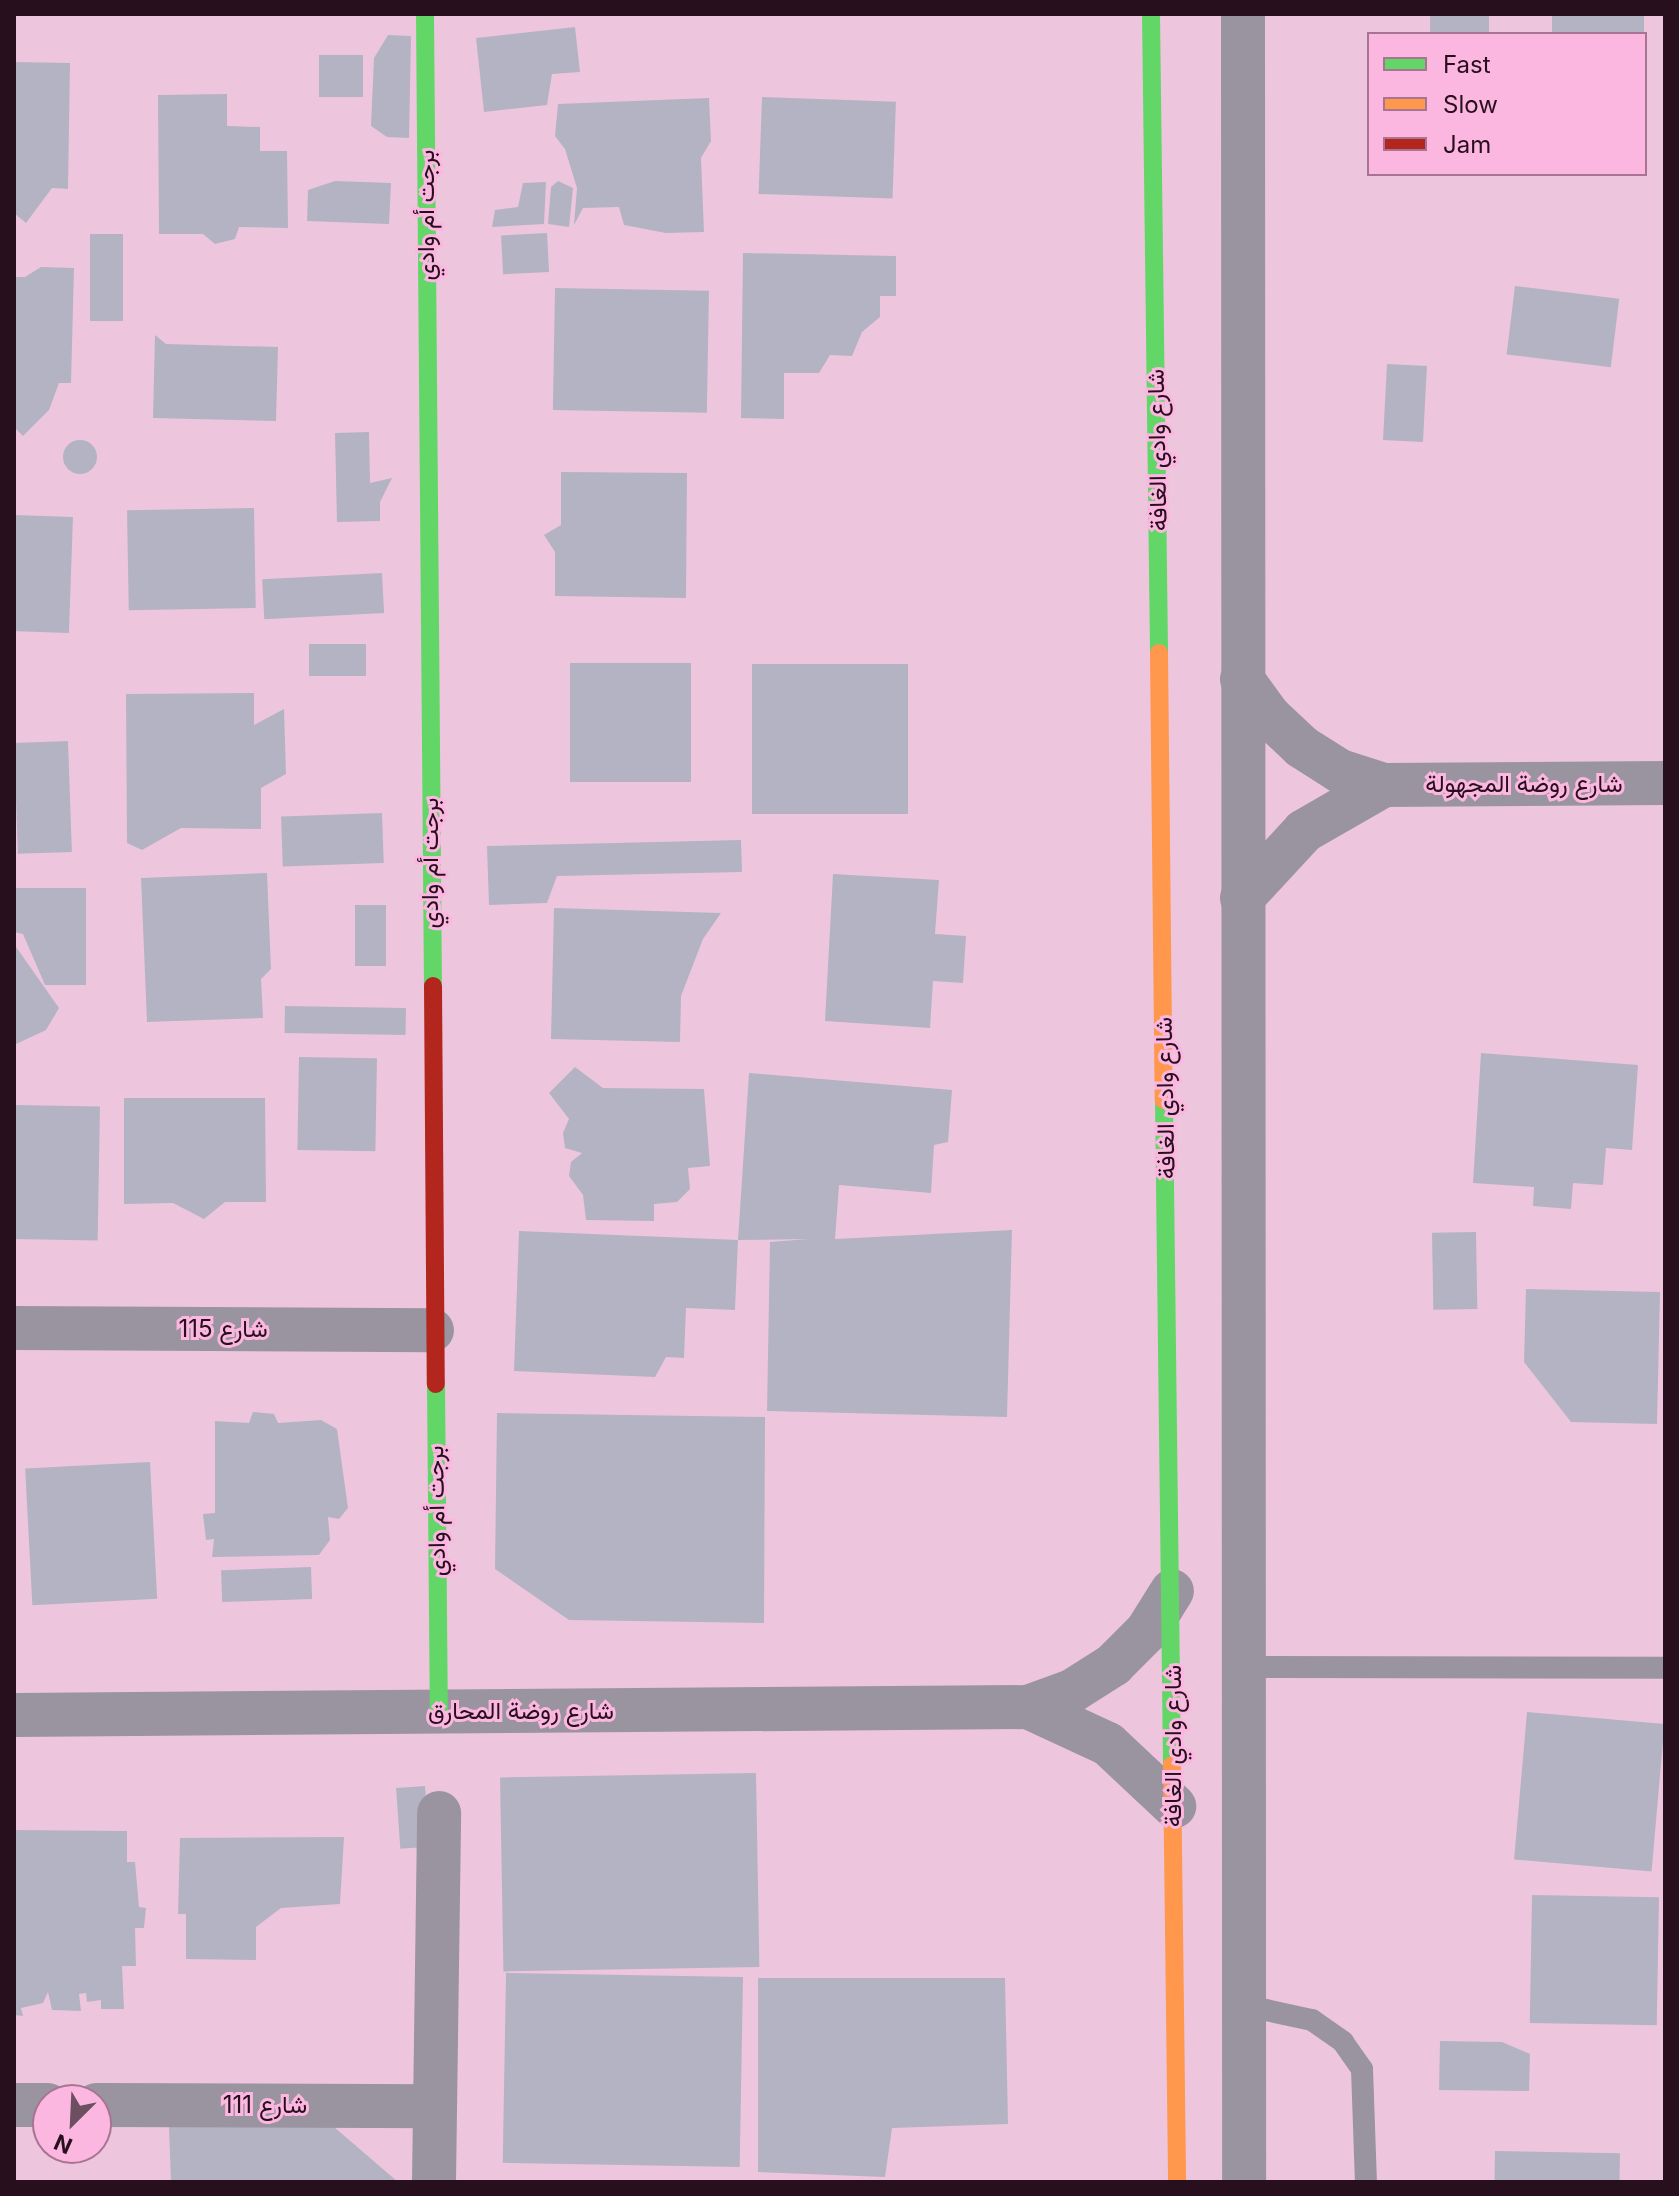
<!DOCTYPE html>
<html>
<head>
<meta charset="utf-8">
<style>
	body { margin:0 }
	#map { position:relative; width:1679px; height:2196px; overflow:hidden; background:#edc6dd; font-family:Inter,Vazirmatn,sans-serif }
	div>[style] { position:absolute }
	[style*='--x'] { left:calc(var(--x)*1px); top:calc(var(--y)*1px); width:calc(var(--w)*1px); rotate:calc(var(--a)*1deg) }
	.building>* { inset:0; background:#b4b3c4; transform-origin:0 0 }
	.round { border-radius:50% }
	.lane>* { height:22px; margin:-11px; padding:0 11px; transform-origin:11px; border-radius:11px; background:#9a94a0 }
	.street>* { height:44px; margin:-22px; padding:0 22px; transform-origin:22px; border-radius:22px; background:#9a94a0 }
	.fast>* { height:18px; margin:-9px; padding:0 9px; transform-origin:9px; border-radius:9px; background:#63d668 }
	.slow>* { height:18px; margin:-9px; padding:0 9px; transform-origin:9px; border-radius:9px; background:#ff974d }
	.jam>* { height:18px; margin:-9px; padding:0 9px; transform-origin:9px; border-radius:9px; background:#b3261e }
	span { translate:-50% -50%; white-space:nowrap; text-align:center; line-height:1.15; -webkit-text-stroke:6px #fcb7e0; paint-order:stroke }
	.street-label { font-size:24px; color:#270f1e }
	.frame { position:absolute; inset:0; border:16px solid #270f1e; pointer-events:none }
	.legend { position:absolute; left:1367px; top:32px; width:280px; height:144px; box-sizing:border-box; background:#fcb7e0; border:2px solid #a77492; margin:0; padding:10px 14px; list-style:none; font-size:24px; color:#270f1e }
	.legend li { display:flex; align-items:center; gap:16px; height:40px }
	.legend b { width:40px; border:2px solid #a77492 }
	.north { position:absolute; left:32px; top:2084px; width:80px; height:80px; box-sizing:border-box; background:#fcb7e0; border:2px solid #a77492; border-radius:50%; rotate:204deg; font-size:22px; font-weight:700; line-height:32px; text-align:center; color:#270f1e }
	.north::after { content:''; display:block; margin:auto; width:28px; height:36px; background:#6c4f61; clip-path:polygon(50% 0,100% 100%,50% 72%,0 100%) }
</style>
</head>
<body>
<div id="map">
	<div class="building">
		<i style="left:1430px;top:14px;width:59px;height:20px"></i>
		<i style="left:1552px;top:14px;width:92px;height:20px"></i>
		<i style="clip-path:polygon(575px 27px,580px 72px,552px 74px,547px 105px,484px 112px,476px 38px)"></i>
		<i style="clip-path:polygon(388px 35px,411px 36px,409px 138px,387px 137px,371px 126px,374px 58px)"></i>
		<i style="left:319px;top:55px;width:44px;height:42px"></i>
		<i style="clip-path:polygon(14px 62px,70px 63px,68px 189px,52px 188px,26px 223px,14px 213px)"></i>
		<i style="clip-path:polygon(227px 94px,227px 126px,260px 127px,260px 151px,287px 151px,288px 228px,239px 227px,235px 239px,215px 244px,203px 234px,159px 234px,158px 95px)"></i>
		<i style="left:762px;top:97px;width:134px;height:97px;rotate:2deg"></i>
		<i style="clip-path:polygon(709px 98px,711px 141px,701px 158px,704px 232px,666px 233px,624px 225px,619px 207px,583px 208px,574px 225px,577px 188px,565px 149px,555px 136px,558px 104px)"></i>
		<i style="clip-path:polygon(335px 181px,391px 183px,389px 224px,307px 221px,308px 190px)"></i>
		<i style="clip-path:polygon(558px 181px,573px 188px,569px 227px,548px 224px,551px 187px)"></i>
		<i style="clip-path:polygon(546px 182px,544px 224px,492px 227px,495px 210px,518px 207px,523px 183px)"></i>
		<i style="left:547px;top:233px;width:39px;height:46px;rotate:87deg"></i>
		<i style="left:90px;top:234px;width:33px;height:87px"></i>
		<i style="clip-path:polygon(743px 253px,896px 256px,896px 296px,880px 296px,880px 317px,862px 332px,852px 356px,830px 355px,819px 373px,784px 373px,784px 419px,741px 418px)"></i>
		<i style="clip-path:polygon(41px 267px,74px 268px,71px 383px,59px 383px,49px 410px,23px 436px,14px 427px,14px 277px,25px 277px)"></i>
		<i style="left:1515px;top:286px;width:105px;height:69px;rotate:7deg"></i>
		<i style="left:555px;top:288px;width:154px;height:122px;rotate:1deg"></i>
		<i style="clip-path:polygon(155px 335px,166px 344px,278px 347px,276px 421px,153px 418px)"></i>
		<i style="left:1387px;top:364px;width:40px;height:76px;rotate:3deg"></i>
		<i style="clip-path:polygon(369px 432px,370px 483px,392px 478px,380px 502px,380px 521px,337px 522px,335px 433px)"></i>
		<i class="round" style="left:63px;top:440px;width:34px;height:34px"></i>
		<i style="clip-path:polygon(561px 472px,687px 473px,686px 598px,555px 596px,555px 552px,544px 535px,561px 525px)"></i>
		<i style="left:254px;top:508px;width:100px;height:127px;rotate:89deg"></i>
		<i style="left:14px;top:515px;width:59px;height:116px;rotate:2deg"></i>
		<i style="left:382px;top:573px;width:40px;height:120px;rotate:87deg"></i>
		<i style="left:309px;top:644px;width:57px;height:32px"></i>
		<i style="left:570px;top:663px;width:121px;height:119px"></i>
		<i style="left:908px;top:664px;width:150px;height:156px;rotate:90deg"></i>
		<i style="clip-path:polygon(254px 693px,254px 725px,284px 709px,286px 774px,261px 788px,261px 829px,181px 828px,142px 850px,127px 843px,126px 694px)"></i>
		<i style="left:68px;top:741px;width:111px;height:54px;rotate:88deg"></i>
		<i style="left:382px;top:813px;width:50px;height:101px;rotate:88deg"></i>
		<i style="clip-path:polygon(741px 840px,742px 872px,557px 876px,547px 903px,489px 905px,487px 846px)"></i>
		<i style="clip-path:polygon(267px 873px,271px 969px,261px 979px,263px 1018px,147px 1022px,141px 878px)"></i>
		<i style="clip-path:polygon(833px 874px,939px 880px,935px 934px,966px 936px,963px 983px,933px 981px,930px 1028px,825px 1021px)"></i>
		<i style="clip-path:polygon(14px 888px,86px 888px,86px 985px,45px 985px,23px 934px,14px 932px)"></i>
		<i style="left:355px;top:905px;width:31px;height:61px"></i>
		<i style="clip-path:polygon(554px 908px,721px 913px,703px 939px,681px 996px,680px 1042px,551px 1039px)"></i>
		<i style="clip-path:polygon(14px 944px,59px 1008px,46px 1030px,14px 1045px)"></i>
		<i style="left:285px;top:1006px;width:121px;height:27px;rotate:1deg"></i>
		<i style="clip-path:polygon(1481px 1053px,1638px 1065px,1632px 1150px,1606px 1148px,1603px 1185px,1573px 1183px,1571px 1209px,1533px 1206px,1534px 1187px,1473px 1183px)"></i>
		<i style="left:299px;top:1057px;width:78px;height:93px;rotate:1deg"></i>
		<i style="clip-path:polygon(575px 1067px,603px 1088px,704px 1089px,710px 1166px,688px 1168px,690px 1189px,677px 1202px,654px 1204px,654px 1221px,586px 1220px,583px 1195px,569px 1176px,571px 1162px,582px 1153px,565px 1148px,563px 1133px,569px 1119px,549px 1093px)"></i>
		<i style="clip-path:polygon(749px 1073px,952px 1090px,948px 1142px,934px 1145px,931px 1193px,839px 1185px,835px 1239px,1012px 1230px,1007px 1417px,767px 1411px,770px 1242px,808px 1239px,738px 1240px)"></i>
		<i style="clip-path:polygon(124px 1098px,265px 1098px,266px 1202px,225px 1202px,204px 1219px,173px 1203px,124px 1204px)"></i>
		<i style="left:14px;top:1105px;width:86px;height:134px;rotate:1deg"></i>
		<i style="clip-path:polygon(519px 1231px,738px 1240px,735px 1310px,686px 1308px,684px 1358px,666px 1357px,655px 1377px,514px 1371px)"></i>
		<i style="left:1476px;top:1232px;width:77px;height:44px;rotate:89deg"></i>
		<i style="clip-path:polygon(1526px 1289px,1660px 1292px,1657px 1424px,1571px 1422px,1524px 1362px)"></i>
		<i style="clip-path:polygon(253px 1412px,274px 1414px,278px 1423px,321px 1420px,337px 1429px,348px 1508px,339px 1519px,328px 1517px,330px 1540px,319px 1555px,212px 1557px,214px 1539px,206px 1540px,203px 1514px,215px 1513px,215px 1421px,249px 1423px)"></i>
		<i style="clip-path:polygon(497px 1413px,765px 1417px,764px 1623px,569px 1620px,495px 1569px)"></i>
		<i style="left:150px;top:1462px;width:137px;height:125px;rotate:87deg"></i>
		<i style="left:311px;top:1567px;width:32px;height:90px;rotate:88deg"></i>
		<i style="left:1527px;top:1712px;width:138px;height:148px;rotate:5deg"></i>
		<i style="left:756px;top:1773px;width:194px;height:256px;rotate:89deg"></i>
		<i style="left:425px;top:1786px;width:61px;height:29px;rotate:86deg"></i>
		<i style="clip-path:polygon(14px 1830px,127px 1831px,127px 1862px,135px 1862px,139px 1907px,146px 1908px,144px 1928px,135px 1928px,136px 1966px,122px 1966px,124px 2009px,101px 2009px,101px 2000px,87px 2002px,86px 1993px,79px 1994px,81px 2011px,52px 2010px,48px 1992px,43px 2003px,21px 2008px,23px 2016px,14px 2015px)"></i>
		<i style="clip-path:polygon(344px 1837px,340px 1904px,281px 1908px,256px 1927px,256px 1960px,186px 1959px,186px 1914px,178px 1914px,180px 1838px)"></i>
		<i style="left:1532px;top:1895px;width:127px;height:128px;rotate:1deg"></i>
		<i style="left:743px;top:1977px;width:190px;height:237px;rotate:91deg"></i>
		<i style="clip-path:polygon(758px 1978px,1005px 1978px,1008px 2124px,892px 2128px,885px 2177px,758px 2172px)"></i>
		<i style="clip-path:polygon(1440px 2041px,1502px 2042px,1530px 2054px,1529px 2091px,1439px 2090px)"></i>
		<i style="clip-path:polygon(169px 2127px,334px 2127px,398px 2182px,171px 2182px)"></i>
		<i style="left:1495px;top:2151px;width:125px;height:31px;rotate:1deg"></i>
	</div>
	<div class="lane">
		<i style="--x:1241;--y:1667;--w:424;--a:0.1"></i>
		<i style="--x:1243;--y:2005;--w:71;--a:12.3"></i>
		<i style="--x:1312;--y:2020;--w:38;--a:35"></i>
		<i style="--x:1343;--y:2042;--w:33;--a:55"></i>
		<i style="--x:1362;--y:2069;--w:113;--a:88"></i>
	</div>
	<div class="street">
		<i style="--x:1243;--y:14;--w:2168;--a:89.97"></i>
		<i style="--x:1242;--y:679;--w:46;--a:53.9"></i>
		<i style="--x:1269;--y:716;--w:45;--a:43.2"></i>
		<i style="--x:1302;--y:747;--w:45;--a:32.3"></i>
		<i style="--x:1340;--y:771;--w:46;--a:17.7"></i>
		<i style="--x:1384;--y:785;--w:281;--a:-0.4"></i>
		<i style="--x:1242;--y:898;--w:91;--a:-47.2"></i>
		<i style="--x:1304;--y:831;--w:92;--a:-29.9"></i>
		<i style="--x:14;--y:1328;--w:418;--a:0.3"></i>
		<i style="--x:1028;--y:1707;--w:88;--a:24.8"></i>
		<i style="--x:1108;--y:1744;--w:91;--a:43.2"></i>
		<i style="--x:14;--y:1715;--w:1014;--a:-0.45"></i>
		<i style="--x:1028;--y:1707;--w:47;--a:-20"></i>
		<i style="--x:1072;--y:1691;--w:49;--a:-32.4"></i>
		<i style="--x:1113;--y:1665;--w:48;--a:-45"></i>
		<i style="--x:1147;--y:1631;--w:47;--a:-58"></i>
		<i style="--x:14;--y:2105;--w:34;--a:0"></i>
		<i style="--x:96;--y:2105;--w:337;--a:0.2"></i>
		<i style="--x:434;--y:2182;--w:369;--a:-89.2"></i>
	</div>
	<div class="fast">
		<i style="--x:425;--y:14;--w:972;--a:89.53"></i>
		<i style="--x:1151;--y:14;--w:639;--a:89.28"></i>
		<i style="--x:1164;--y:1100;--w:665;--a:89.31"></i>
		<i style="--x:436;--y:1384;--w:327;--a:89.5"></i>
	</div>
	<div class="slow">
		<i style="--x:1159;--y:653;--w:447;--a:89.4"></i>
		<i style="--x:1172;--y:1765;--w:417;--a:89.3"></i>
	</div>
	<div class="jam">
		<i style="--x:433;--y:986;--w:398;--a:89.6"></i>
	</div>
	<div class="street-label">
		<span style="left:426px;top:215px;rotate:-90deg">برجت أم وادي</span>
		<span style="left:1157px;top:450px;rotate:-91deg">شارع وادي الغافة</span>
		<span style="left:1524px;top:784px">شارع روضة المجهولة</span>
		<span style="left:430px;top:863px;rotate:-90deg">برجت أم وادي</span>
		<span style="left:1165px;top:1098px;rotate:-91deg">شارع وادي الغافة</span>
		<span style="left:223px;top:1329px">شارع 115</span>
		<span style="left:436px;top:1511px;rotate:-91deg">برجت أم وادي</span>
		<span style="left:521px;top:1711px">شارع روضة المحارق</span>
		<span style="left:1173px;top:1746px;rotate:-90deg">شارع وادي الغافة</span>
		<span style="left:265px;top:2105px">شارع 111</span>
	</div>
	<div class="frame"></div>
	<ul class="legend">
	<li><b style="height:10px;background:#63d668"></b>Fast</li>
	<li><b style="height:10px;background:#ff974d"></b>Slow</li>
	<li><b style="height:10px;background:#b3261e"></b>Jam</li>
	</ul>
	<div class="north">N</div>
</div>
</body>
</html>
